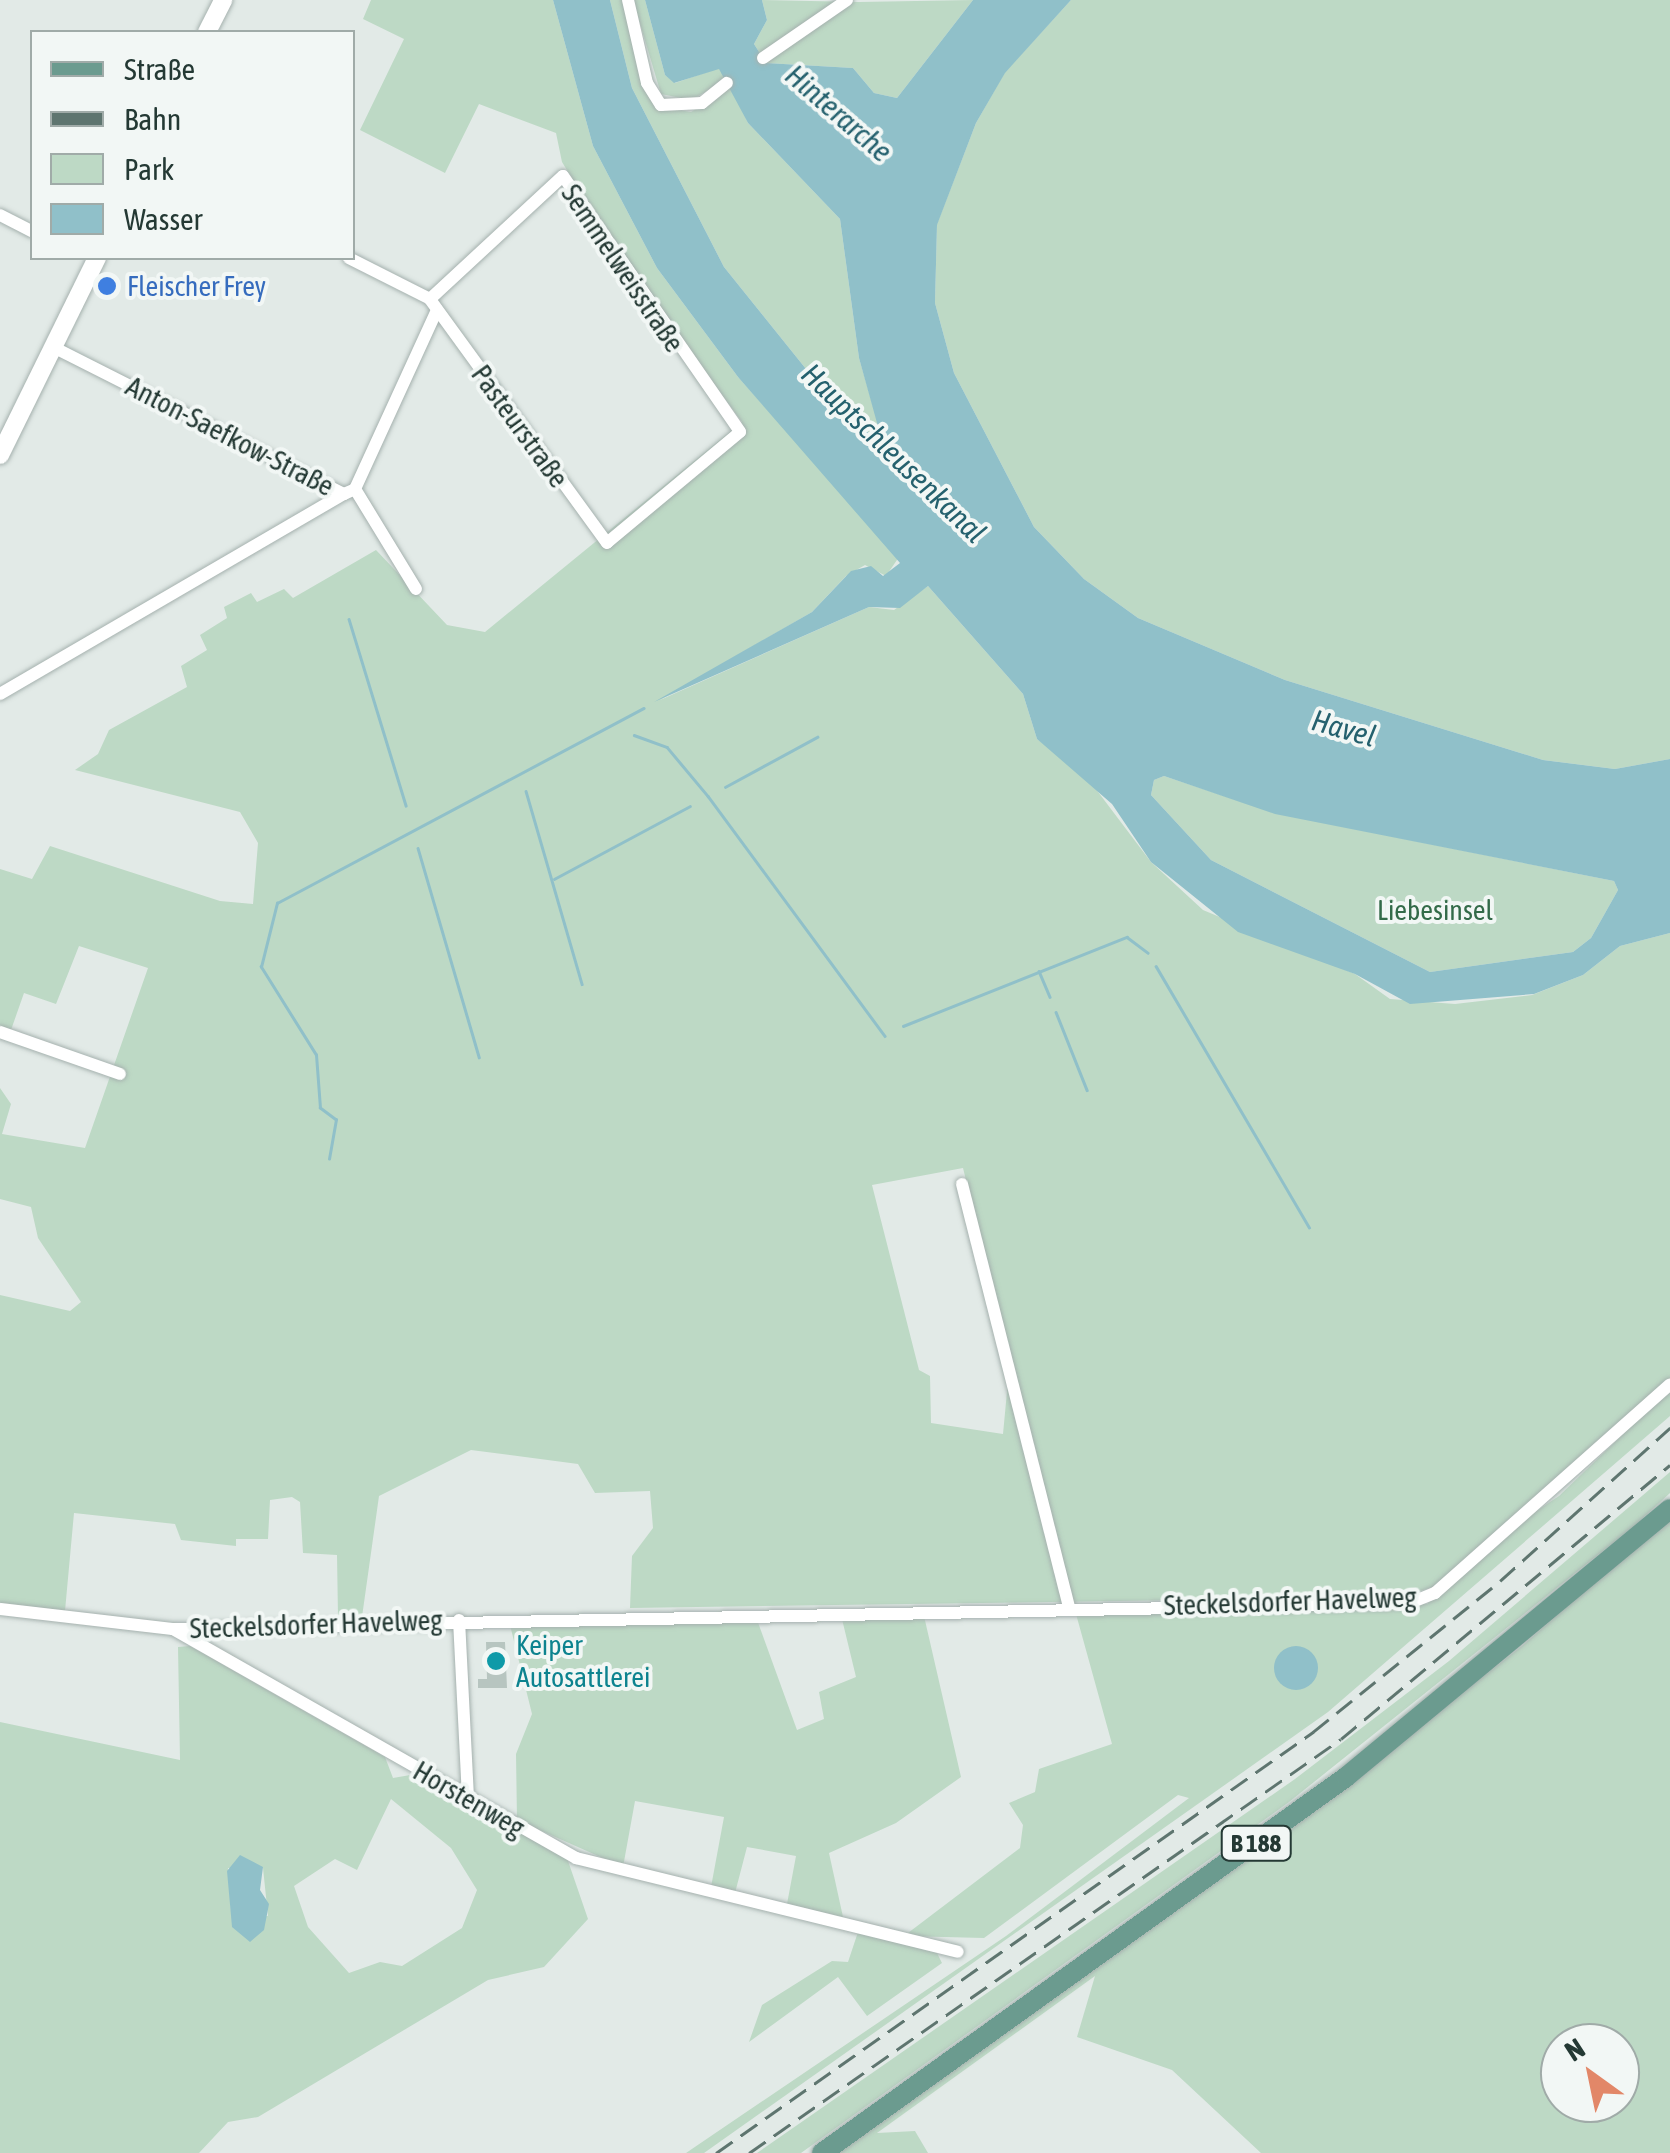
<!DOCTYPE html>
<html>
<head>
<meta charset="utf-8">
<style>
	body { margin:0 }
	#map { position:relative; width:1670px; height:2153px; overflow:hidden; background:#e2eae7; font-family:"Asap Condensed",sans-serif }
	div>[style] { position:absolute }
	[style*='--x'] { left:calc(var(--x)*1px); top:calc(var(--y)*1px); width:calc(var(--w)*1px); rotate:calc(var(--a)*1deg) }
	.green>* { inset:0; background:#bdd9c5 }
	.water>* { inset:0; background:#90c0c9 }
	.round { border-radius:50% }
	.stream>* { height:2.5px; margin:-1.25px; padding:0 1.25px; transform-origin:1.25px; border-radius:1.25px; background:#90c0c9 }
	.building>* { inset:0; background:#b7c5c0 }
	.roads { filter:drop-shadow(0 0 2px #a5b1ae) drop-shadow(0 0 2px #a5b1ae) }
	.minor>* { height:12px; margin:-6px; padding:0 6px; transform-origin:6px; border-radius:6px; background:#fff }
	.secondary>* { height:18px; margin:-9px; padding:0 9px; transform-origin:9px; border-radius:9px; background:#fff }
	.primary>* { height:20px; margin:-10px; padding:0 10px; transform-origin:10px; border-radius:10px; background:#6b9b8f }
	.rail>* { height:2.5px; margin-top:-1.25px; transform-origin:0; background:repeating-linear-gradient(90deg,#5e756f 0 20px,transparent 0 30px) }
	.dots>* { width:28px; height:28px; translate:-50% -50%; box-sizing:border-box; border:5px solid #f2f7f5; border-radius:50% }
	span { translate:-50% -50%; white-space:nowrap; text-align:center; line-height:1.15; -webkit-text-stroke:8px #f2f7f5; paint-order:stroke }
	.shield-label span { padding:2px 8px; background:#f2f7f5; border:2px solid; border-radius:8px; -webkit-text-stroke-width:0 }
	.shield-label { font-size:25px; color:#243934; font-weight:700 }
	.street-label { font-size:28px; color:#243934 }
	.shop-label { font-size:28px; color:#366cbe }
	.left { translate:0 -50%; text-align:left }
	.park-label { font-size:28px; color:#336b49 }
	.culture-label { font-size:28px; color:#0d838f }
	.water-label { font-size:30px; color:#25616e; font-style:italic }
	.legend { position:absolute; left:30px; top:30px; width:325px; height:230px; box-sizing:border-box; background:#f2f7f5; border:2px solid #a0aba8; margin:0; padding:12px 18px; list-style:none; font-size:30px; color:#243934 }
	.legend li { display:flex; align-items:center; gap:20px; height:50px }
	.legend b { width:50px; border:2px solid #a0aba8 }
	.north { position:absolute; left:1540px; top:2023px; width:100px; height:100px; box-sizing:border-box; background:#f2f7f5; border:2px solid #a0aba8; border-radius:50%; rotate:327deg; font-size:28px; font-weight:700; line-height:40px; text-align:center; color:#243934 }
	.north::after { content:''; display:block; margin:auto; width:35px; height:45px; background:#e28768; clip-path:polygon(50% 0,100% 100%,50% 72%,0 100%) }
</style>
</head>
<body>
<div id="map">
	<div class="green">
		<i style="clip-path:polygon(evenodd,371px 0,553px 0,593px 146px,657px 268px,738px 377px,899px 557px,886px 576px,865px 565px,846px 576px,812px 612px,660px 700px,869px 607px,894px 610px,928px 586px,1023px 694px,1037px 739px,1086px 776px,1151px 862px,1203px 910px,1355px 974px,1390px 999px,1455px 1004px,1532px 995px,1583px 975px,1620px 946px,1670px 933px,1670px 1385px,1436px 1586px,1401px 1597px,630px 1608px,632px 1556px,653px 1528px,650px 1491px,595px 1493px,578px 1464px,471px 1450px,379px 1496px,362px 1617px,338px 1617px,337px 1555px,303px 1553px,300px 1502px,292px 1497px,270px 1500px,268px 1539px,236px 1539px,236px 1546px,181px 1540px,175px 1524px,74px 1513px,65px 1611px,0 1603px,0 1295px,70px 1311px,81px 1302px,38px 1238px,31px 1207px,0 1199px,0 1088px,11px 1104px,2px 1134px,85px 1148px,148px 968px,79px 946px,56px 1004px,24px 993px,11px 1030px,0 1027px,0 869px,32px 879px,50px 846px,220px 901px,253px 904px,258px 843px,240px 812px,75px 770px,98px 754px,109px 730px,187px 687px,181px 666px,207px 650px,200px 635px,227px 618px,224px 607px,251px 593px,257px 602px,284px 589px,293px 598px,376px 550px,447px 625px,485px 632px,742px 422px,623px 262px,562px 162px,556px 133px,479px 104px,445px 173px,360px 130px,404px 39px,363px 19px,371px 0,963px 1168px,1010px 1360px,1003px 1434px,931px 1423px,930px 1376px,919px 1370px,872px 1185px,963px 1168px)"></i>
		<i style="clip-path:polygon(610px 0,622px 0,654px 106px,691px 112px,731px 87px,748px 123px,840px 219px,859px 358px,883px 441px,847px 420px,724px 267px,632px 88px)"></i>
		<i style="clip-path:polygon(633px 0,645px 0,665px 75px,675px 83px,719px 68px,726px 80px,691px 100px,661px 94px)"></i>
		<i style="clip-path:polygon(762px 0,859px 2px,973px 0,897px 98px,874px 93px,853px 68px,766px 63px,754px 44px,767px 20px)"></i>
		<i style="clip-path:polygon(1071px 0,1670px 0,1670px 759px,1615px 769px,1543px 760px,1285px 680px,1138px 618px,1084px 579px,1034px 527px,954px 373px,935px 303px,937px 224px,976px 123px,1005px 72px)"></i>
		<i style="clip-path:polygon(1164px 776px,1275px 813px,1614px 881px,1618px 890px,1591px 938px,1573px 952px,1430px 972px,1211px 860px,1151px 795px,1154px 780px)"></i>
		<i style="clip-path:polygon(1670px 1389px,1670px 1416px,1328px 1712px,704px 2153px,686px 2153px,1006px 1936px,1189px 1798px,1178px 1795px,984px 1938px,904px 1936px,1020px 1848px,1023px 1825px,1009px 1803px,1035px 1792px,1039px 1769px,1112px 1744px,1076px 1614px,1427px 1604px,1503px 1533px,1559px 1496px)"></i>
		<i style="clip-path:polygon(1670px 1472px,1670px 1493px,1634px 1526px,1289px 1802px,801px 2153px,757px 2153px,1295px 1779px,1449px 1661px)"></i>
		<i style="clip-path:polygon(evenodd,1670px 1516px,1670px 2153px,1261px 2153px,1172px 2070px,1077px 2037px,1095px 1976px,877px 2133px,915px 2131px,928px 2153px,833px 2153px,1331px 1796px,1522px 1646px,1670px 1516px,1560px 2043px,1620px 2043px,1620px 2103px,1560px 2103px,1560px 2043px)"></i>
		<i style="clip-path:polygon(841px 1615px,924px 1616px,961px 1777px,896px 1823px,829px 1853px,843px 1917px,787px 1904px,796px 1856px,747px 1847px,735px 1893px,711px 1887px,724px 1817px,635px 1801px,623px 1867px,517px 1820px,516px 1754px,532px 1714px,510px 1625px,756px 1617px,797px 1730px,824px 1719px,819px 1692px,856px 1677px)"></i>
		<i style="clip-path:polygon(evenodd,190px 1646px,385px 1757px,393px 1778px,416px 1774px,567px 1858px,588px 1919px,544px 1967px,488px 1980px,258px 2117px,228px 2122px,199px 2153px,0 2153px,0 1722px,180px 1760px,178px 1647px,190px 1646px,391px 1799px,451px 1848px,477px 1890px,462px 1928px,402px 1966px,380px 1962px,349px 1973px,308px 1927px,294px 1886px,335px 1859px,357px 1870px,391px 1799px,190px 1646px,228px 1868px,263px 1868px,268px 1916px,231px 1911px,228px 1868px)"></i>
		<i style="clip-path:polygon(858px 1932px,937px 1953px,942px 1963px,867px 2016px,838px 1977px,749px 2042px,762px 2005px,832px 1961px,848px 1962px)"></i>
	</div>
	<div class="water">
		<i style="clip-path:polygon(evenodd,553px 0,610px 0,632px 88px,724px 267px,847px 420px,882px 441px,859px 358px,840px 219px,748px 123px,719px 69px,674px 83px,665px 75px,645px 0,762px 0,767px 20px,754px 44px,766px 63px,853px 68px,874px 93px,897px 98px,973px 0,1071px 0,1005px 73px,976px 123px,937px 225px,935px 303px,954px 373px,1034px 527px,1084px 579px,1138px 618px,1285px 680px,1543px 760px,1615px 769px,1670px 759px,1670px 933px,1620px 946px,1583px 975px,1534px 994px,1410px 1004px,1355px 974px,1238px 932px,1151px 862px,1112px 804px,1037px 739px,1023px 694px,928px 586px,900px 608px,869px 607px,654px 702px,812px 612px,851px 571px,871px 566px,883px 576px,900px 563px,738px 377px,657px 268px,593px 146px,553px 0,1164px 776px,1275px 814px,1614px 881px,1618px 890px,1591px 938px,1573px 952px,1430px 972px,1211px 860px,1151px 795px,1154px 780px,1164px 776px)"></i>
		<i class="round" style="left:1274px;top:1646px;width:44px;height:44px"></i>
		<i style="clip-path:polygon(240px 1855px,263px 1867px,260px 1890px,269px 1904px,264px 1930px,250px 1942px,232px 1927px,227px 1871px)"></i>
	</div>
	<div class="stream">
		<i style="--x:349;--y:619;--w:195;--a:73"></i>
		<i style="--x:634;--y:735;--w:35;--a:20"></i>
		<i style="--x:667;--y:747;--w:64;--a:50.1"></i>
		<i style="--x:708;--y:796;--w:298;--a:53.6"></i>
		<i style="--x:725;--y:787;--w:105;--a:-28.5"></i>
		<i style="--x:526;--y:791;--w:201;--a:73.8"></i>
		<i style="--x:418;--y:848;--w:218;--a:73.7"></i>
		<i style="--x:554;--y:879;--w:154;--a:-28.2"></i>
		<i style="--x:1156;--y:966;--w:303;--a:59.6"></i>
		<i style="--x:1039;--y:971;--w:28;--a:67"></i>
		<i style="--x:1056;--y:1012;--w:84;--a:68.3"></i>
		<i style="--x:903;--y:1026;--w:241;--a:-21.7"></i>
		<i style="--x:1127;--y:937;--w:26;--a:37"></i>
		<i style="--x:329;--y:1159;--w:40;--a:-80"></i>
		<i style="--x:336;--y:1120;--w:20;--a:-143"></i>
		<i style="--x:320;--y:1108;--w:53;--a:-94.3"></i>
		<i style="--x:316;--y:1055;--w:104;--a:-122"></i>
		<i style="--x:261;--y:967;--w:66;--a:-76"></i>
		<i style="--x:277;--y:903;--w:415;--a:-28"></i>
	</div>
	<div class="building">
		<i style="clip-path:polygon(486px 1642px,505px 1642px,507px 1688px,478px 1688px,478px 1679px,487px 1679px)"></i>
	</div>
	<div class="roads">
		<div class="minor">
			<i style="--x:628;--y:0;--w:85;--a:77.1"></i>
			<i style="--x:647;--y:83;--w:26;--a:58"></i>
			<i style="--x:661;--y:105;--w:41;--a:-2.8"></i>
			<i style="--x:702;--y:103;--w:32;--a:-39"></i>
			<i style="--x:763;--y:58;--w:102;--a:-34.6"></i>
			<i style="--x:563;--y:176;--w:311;--a:55.3"></i>
			<i style="--x:740;--y:432;--w:173;--a:140.2"></i>
			<i style="--x:607;--y:543;--w:301;--a:-126"></i>
			<i style="--x:430;--y:299;--w:181;--a:-42.8"></i>
			<i style="--x:0;--y:215;--w:36;--a:27"></i>
			<i style="--x:349;--y:258;--w:91;--a:26.8"></i>
			<i style="--x:53;--y:347;--w:326;--a:26.8"></i>
			<i style="--x:344;--y:494;--w:12;--a:-24"></i>
			<i style="--x:355;--y:489;--w:117;--a:58.6"></i>
			<i style="--x:355;--y:489;--w:197;--a:-65.4"></i>
			<i style="--x:0;--y:694;--w:398;--a:-30.2"></i>
			<i style="--x:0;--y:1032;--w:127;--a:19.3"></i>
			<i style="--x:962;--y:1184;--w:437;--a:75.8"></i>
			<i style="--x:0;--y:1609;--w:174;--a:6.6"></i>
			<i style="--x:173;--y:1629;--w:464;--a:29.6"></i>
			<i style="--x:576;--y:1858;--w:393;--a:13.8"></i>
			<i style="--x:459;--y:1620;--w:176;--a:87.1"></i>
			<i style="--x:173;--y:1629;--w:1237;--a:-1.2"></i>
			<i style="--x:1410;--y:1603;--w:27;--a:-22"></i>
			<i style="--x:1435;--y:1593;--w:314;--a:-41.6"></i>
		</div>
		<div class="secondary">
			<i style="--x:207;--y:32;--w:36;--a:-63"></i>
			<i style="--x:0;--y:455;--w:220;--a:-63.8"></i>
		</div>
		<div class="primary">
			<i style="--x:822;--y:2153;--w:645;--a:-35.66"></i>
			<i style="--x:1346;--y:1777;--w:420;--a:-39.6"></i>
		</div>
	</div>
	<div class="rail">
		<i style="--x:716;--y:2153;--w:731;--a:-35.19"></i>
		<i style="--x:1313;--y:1732;--w:240;--a:-38.9"></i>
		<i style="--x:1500;--y:1581;--w:229;--a:-42"></i>
		<i style="--x:749;--y:2153;--w:722;--a:-34.97"></i>
		<i style="--x:1341;--y:1739;--w:428;--a:-39.8"></i>
	</div>
	<div class="dots">
		<i style="left:107px;top:286px;background:#3f7fe0"></i>
		<i style="left:496px;top:1661px;background:#0f9aa8"></i>
	</div>
	<div class="shield-label">
		<span style="left:1256px;top:1843px">B 188</span>
	</div>
	<div class="street-label">
		<span style="left:623px;top:268px;rotate:56deg">Semmelweisstraße</span>
		<span style="left:520px;top:426px;rotate:54deg">Pasteurstraße</span>
		<span style="left:230px;top:436px;rotate:27deg">Anton-Saefkow-Straße</span>
		<span style="left:1290px;top:1601px;rotate:-2deg">Steckelsdorfer Havelweg</span>
		<span style="left:316px;top:1624px;rotate:-2deg">Steckelsdorfer Havelweg</span>
		<span style="left:469px;top:1799px;rotate:30deg">Horstenweg</span>
	</div>
	<div class="shop-label">
		<span class="left" style="left:127px;top:286px">Fleischer Frey</span>
	</div>
	<div class="park-label">
		<span style="left:1435px;top:910px">Liebesinsel</span>
	</div>
	<div class="culture-label">
		<span class="left" style="left:516px;top:1661px">Keiper<br>Autosattlerei</span>
	</div>
	<div class="water-label">
		<span style="left:839px;top:113px;rotate:41deg">Hinterarche</span>
		<span style="left:894px;top:453px;rotate:44deg">Hauptschleusenkanal</span>
		<span style="left:1344px;top:728px;rotate:16deg">Havel</span>
	</div>
	<ul class="legend">
	<li><b style="height:12px;background:#6b9b8f"></b>Straße</li>
	<li><b style="height:12px;background:#5e756f"></b>Bahn</li>
	<li><b style="height:28px;background:#bdd9c5"></b>Park</li>
	<li><b style="height:28px;background:#90c0c9"></b>Wasser</li>
	</ul>
	<div class="north">N</div>
</div>
</body>
</html>
